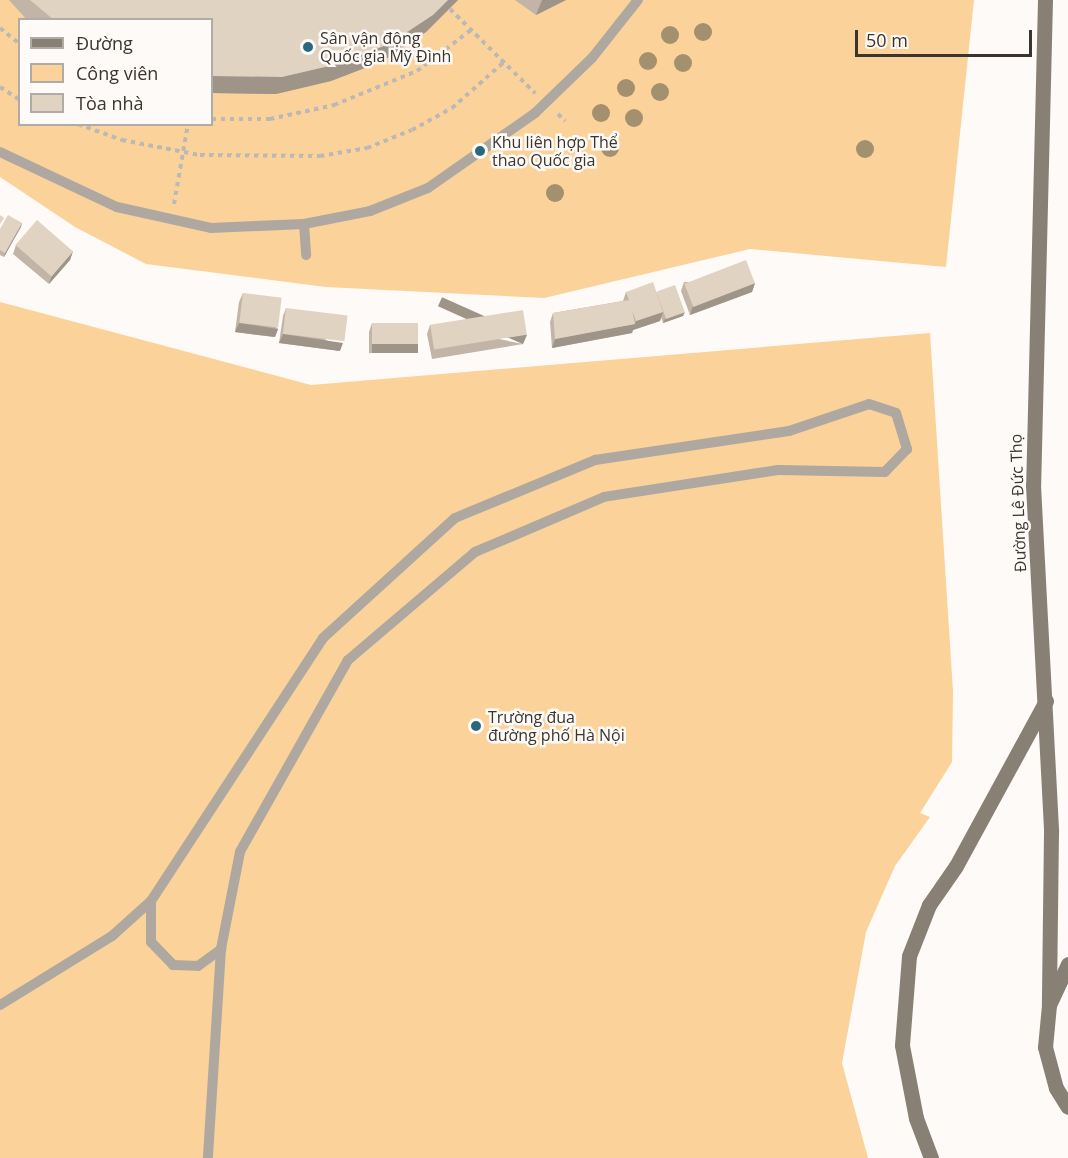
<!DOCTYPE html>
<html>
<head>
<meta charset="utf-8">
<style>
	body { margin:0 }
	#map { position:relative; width:1068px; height:1158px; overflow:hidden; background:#fdfaf7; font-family:"Open Sans",sans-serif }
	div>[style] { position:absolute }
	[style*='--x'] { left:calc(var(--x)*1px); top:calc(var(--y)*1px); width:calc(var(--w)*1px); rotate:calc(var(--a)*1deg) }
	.green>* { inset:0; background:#fbd29a }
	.path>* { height:4px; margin-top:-2px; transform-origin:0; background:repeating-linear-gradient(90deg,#bcb9b4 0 4.5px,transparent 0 9px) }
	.service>* { height:10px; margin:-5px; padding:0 5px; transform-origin:5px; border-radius:5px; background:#aea8a0 }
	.secondary>* { height:15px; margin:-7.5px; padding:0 7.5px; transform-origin:7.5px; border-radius:7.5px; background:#898075 }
	.trees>* { width:18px; height:18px; margin:-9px; border-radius:50%; background:#a3906f }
	.wall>* { inset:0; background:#c2b5a7 }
	.shaded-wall>* { inset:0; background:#9e9488; transform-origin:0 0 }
	.building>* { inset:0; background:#e1d3c2; transform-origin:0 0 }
	.dots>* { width:16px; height:16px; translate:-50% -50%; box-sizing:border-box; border:3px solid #fdfaf7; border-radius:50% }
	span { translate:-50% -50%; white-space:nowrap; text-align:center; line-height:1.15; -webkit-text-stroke:5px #fdfaf7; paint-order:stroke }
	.poi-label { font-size:16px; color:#3a352e }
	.left { translate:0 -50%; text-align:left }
	.street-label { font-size:16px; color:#3a352e }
	.legend { position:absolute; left:18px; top:18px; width:195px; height:108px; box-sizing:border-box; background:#fdfaf7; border:2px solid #afaba7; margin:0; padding:8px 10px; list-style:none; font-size:18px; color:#3a352e }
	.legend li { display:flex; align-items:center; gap:12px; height:30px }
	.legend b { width:30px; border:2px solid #afaba7 }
	.scale { position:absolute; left:855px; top:30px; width:177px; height:27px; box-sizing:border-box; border:3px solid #3a352e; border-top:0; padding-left:8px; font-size:18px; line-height:21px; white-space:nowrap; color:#3a352e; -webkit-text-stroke:4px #fdfaf7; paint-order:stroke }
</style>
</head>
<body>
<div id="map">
	<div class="green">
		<i style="clip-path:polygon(evenodd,0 0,974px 0,946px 267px,750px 249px,544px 298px,326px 287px,146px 264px,75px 227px,0 177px,0 0,20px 20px,212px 20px,212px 124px,20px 124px,20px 20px)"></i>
		<i style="clip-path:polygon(0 302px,311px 385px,930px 333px,953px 691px,952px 762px,920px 813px,930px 817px,895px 866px,866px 932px,842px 1063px,868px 1158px,0 1158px)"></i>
	</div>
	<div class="path">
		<i style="--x:450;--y:9;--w:120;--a:44.7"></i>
		<i style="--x:0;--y:28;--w:26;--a:39"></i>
		<i style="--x:0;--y:87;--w:24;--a:33"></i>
		<i style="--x:558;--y:114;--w:10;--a:45"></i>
		<i style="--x:212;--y:119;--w:58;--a:0"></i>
		<i style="--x:270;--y:119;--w:66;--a:-12.3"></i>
		<i style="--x:334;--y:105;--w:90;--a:-22.3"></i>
		<i style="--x:417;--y:71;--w:68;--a:-37.2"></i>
		<i style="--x:78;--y:124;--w:47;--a:20"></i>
		<i style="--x:122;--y:140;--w:79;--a:10.9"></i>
		<i style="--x:200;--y:155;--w:120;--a:0.5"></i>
		<i style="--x:320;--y:156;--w:48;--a:-9.7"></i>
		<i style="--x:367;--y:148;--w:48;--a:-21.8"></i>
		<i style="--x:412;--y:130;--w:46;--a:-28.8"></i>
		<i style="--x:452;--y:108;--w:69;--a:-41.5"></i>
		<i style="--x:174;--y:204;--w:81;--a:-80.1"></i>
	</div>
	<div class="service">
		<i style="--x:0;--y:152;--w:129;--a:25.2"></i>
		<i style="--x:117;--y:207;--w:96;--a:12.6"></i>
		<i style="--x:211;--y:228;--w:93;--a:-2.5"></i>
		<i style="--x:304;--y:224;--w:67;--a:-11.1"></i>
		<i style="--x:370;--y:211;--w:62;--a:-21.6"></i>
		<i style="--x:428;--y:188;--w:131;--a:-35"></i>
		<i style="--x:535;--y:113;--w:79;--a:-44"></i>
		<i style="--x:592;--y:58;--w:74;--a:-51.6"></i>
		<i style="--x:304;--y:224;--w:31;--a:86"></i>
		<i style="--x:151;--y:901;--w:41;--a:90"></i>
		<i style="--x:151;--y:942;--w:32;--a:46"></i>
		<i style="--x:173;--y:965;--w:25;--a:2"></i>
		<i style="--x:198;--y:966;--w:29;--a:-36"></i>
		<i style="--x:0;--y:1005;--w:132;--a:-31.6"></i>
		<i style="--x:112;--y:936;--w:52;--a:-41.9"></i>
		<i style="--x:151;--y:901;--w:314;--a:-56.8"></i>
		<i style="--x:323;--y:638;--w:178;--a:-42.3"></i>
		<i style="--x:455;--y:518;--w:152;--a:-22.5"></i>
		<i style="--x:595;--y:460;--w:196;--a:-8.5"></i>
		<i style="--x:789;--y:431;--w:84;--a:-18.6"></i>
		<i style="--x:869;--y:404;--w:28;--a:18"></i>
		<i style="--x:896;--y:413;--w:38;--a:73"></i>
		<i style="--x:907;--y:449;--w:32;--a:134"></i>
		<i style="--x:885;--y:472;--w:107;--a:-178.9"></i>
		<i style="--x:778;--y:470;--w:176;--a:171.2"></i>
		<i style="--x:604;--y:497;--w:140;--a:156.9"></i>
		<i style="--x:475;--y:552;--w:167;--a:139.6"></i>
		<i style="--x:348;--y:660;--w:220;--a:119.4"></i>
		<i style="--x:240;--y:852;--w:99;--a:101.1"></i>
		<i style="--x:221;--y:949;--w:209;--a:93.6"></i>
	</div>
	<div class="secondary">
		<i style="--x:1045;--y:0;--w:485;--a:91.4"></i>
		<i style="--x:1033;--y:485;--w:347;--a:87"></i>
		<i style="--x:1051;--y:832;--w:173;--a:90.7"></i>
		<i style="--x:1068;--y:964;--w:45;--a:114.9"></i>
		<i style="--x:1049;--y:1005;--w:42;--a:95.4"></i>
		<i style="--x:1045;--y:1047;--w:42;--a:75"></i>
		<i style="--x:1056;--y:1088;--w:22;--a:58"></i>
		<i style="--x:931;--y:1158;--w:43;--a:-110.6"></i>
		<i style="--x:916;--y:1118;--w:74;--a:-100.9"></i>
		<i style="--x:902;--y:1045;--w:89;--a:-85.5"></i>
		<i style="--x:909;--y:956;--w:55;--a:-68.6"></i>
		<i style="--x:929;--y:905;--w:47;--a:-55.3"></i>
		<i style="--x:956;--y:866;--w:188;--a:-61.4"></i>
	</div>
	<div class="trees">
		<i style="left:703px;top:32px"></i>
		<i style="left:670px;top:35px"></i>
		<i style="left:648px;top:61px"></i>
		<i style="left:683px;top:63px"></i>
		<i style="left:626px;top:88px"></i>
		<i style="left:660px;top:92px"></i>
		<i style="left:601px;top:113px"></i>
		<i style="left:634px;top:118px"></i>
		<i style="left:610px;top:148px"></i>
		<i style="left:865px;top:149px"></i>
		<i style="left:555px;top:193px"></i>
	</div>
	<div class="wall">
		<i style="clip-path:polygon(9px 0,458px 0,426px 32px,383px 61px,331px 81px,276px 94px,212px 93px,212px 20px,27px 20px)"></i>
		<i style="clip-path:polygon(515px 0,566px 0,536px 15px)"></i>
		<i style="clip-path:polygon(22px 223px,4px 257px,0 255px,0 229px)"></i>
		<i style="clip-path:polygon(16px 245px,73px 251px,70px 260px,49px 284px,13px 254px)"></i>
		<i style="clip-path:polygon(684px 282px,755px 283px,752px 292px,690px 315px,681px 291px)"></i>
		<i style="clip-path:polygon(626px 292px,656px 292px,683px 316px,663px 323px,661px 317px,660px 321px,633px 330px,632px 333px,552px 348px,550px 322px,553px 313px,623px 301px)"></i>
		<i style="clip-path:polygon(243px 293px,278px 329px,275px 337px,235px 332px,239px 302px)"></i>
		<i style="clip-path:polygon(286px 308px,340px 351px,279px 343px,283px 316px)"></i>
		<i style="clip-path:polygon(372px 323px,418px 344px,415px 353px,369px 353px,369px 332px)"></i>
		<i style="clip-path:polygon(430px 325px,523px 344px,432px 359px,427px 334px)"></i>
	</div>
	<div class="shaded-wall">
		<i style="clip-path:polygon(448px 0,458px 0,426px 32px,383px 61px,331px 81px,276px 94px,212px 93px,212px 76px)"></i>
		<i style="clip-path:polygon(542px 0,566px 0,536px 15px)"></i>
		<i style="clip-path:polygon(22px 223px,21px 227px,4px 257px,5px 253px)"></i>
		<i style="clip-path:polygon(73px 251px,70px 260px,49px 284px,52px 275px)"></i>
		<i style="clip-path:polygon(755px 283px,752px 292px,690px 315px,693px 306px)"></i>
		<i style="clip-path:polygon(663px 312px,660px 321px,633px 330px,632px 333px,552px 348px,555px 339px,635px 324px,636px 321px)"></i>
		<i style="clip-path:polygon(685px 312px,683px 316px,663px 323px,665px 319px)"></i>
		<i style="clip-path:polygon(239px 323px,278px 329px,275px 337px,235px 332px)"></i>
		<i style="clip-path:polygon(283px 334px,343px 343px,340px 351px,279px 343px)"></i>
		<i style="left:527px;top:335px;width:10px;height:93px;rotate:114deg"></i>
		<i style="left:372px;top:344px;width:46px;height:9px"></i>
	</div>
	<div class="building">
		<i style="clip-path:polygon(30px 0,448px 0,433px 15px,389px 44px,338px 64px,282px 77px,212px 76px,212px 20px,54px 20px)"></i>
		<i style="clip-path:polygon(0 215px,4px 218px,0 224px)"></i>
		<i style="clip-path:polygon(8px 215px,22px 223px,5px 253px,0 250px,0 229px)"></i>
		<i style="left:37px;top:220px;width:48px;height:33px;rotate:41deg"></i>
		<i style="left:746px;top:260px;width:25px;height:66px;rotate:69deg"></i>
		<i style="clip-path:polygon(653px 282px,663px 312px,636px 321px,632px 310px,635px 324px,555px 339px,553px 313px,629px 300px,626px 292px)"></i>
		<i style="left:675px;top:285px;width:29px;height:20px;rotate:70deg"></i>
		<i style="left:243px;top:293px;width:39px;height:30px;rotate:7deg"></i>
		<i style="left:286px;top:308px;width:62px;height:26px;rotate:7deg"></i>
		<i style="left:523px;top:310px;width:25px;height:94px;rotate:81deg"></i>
		<i style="left:372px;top:323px;width:46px;height:21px"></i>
	</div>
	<div class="dots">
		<i style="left:308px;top:47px;background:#2a687e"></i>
		<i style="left:480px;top:151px;background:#2a687e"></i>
		<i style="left:476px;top:726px;background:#2a687e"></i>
	</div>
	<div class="poi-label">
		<span class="left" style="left:320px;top:47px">Sân vận động<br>Quốc gia Mỹ Đình</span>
		<span class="left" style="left:492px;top:151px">Khu liên hợp Thể<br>thao Quốc gia</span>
		<span class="left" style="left:488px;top:726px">Trường đua<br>đường phố Hà Nội</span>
	</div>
	<div class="street-label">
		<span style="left:1018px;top:503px;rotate:-92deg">Đường Lê Đức Thọ</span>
	</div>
	<ul class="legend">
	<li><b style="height:8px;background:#898075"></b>Đường</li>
	<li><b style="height:16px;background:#fbd29a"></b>Công viên</li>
	<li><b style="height:16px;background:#e1d3c2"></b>Tòa nhà</li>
	</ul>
	<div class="scale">50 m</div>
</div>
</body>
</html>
